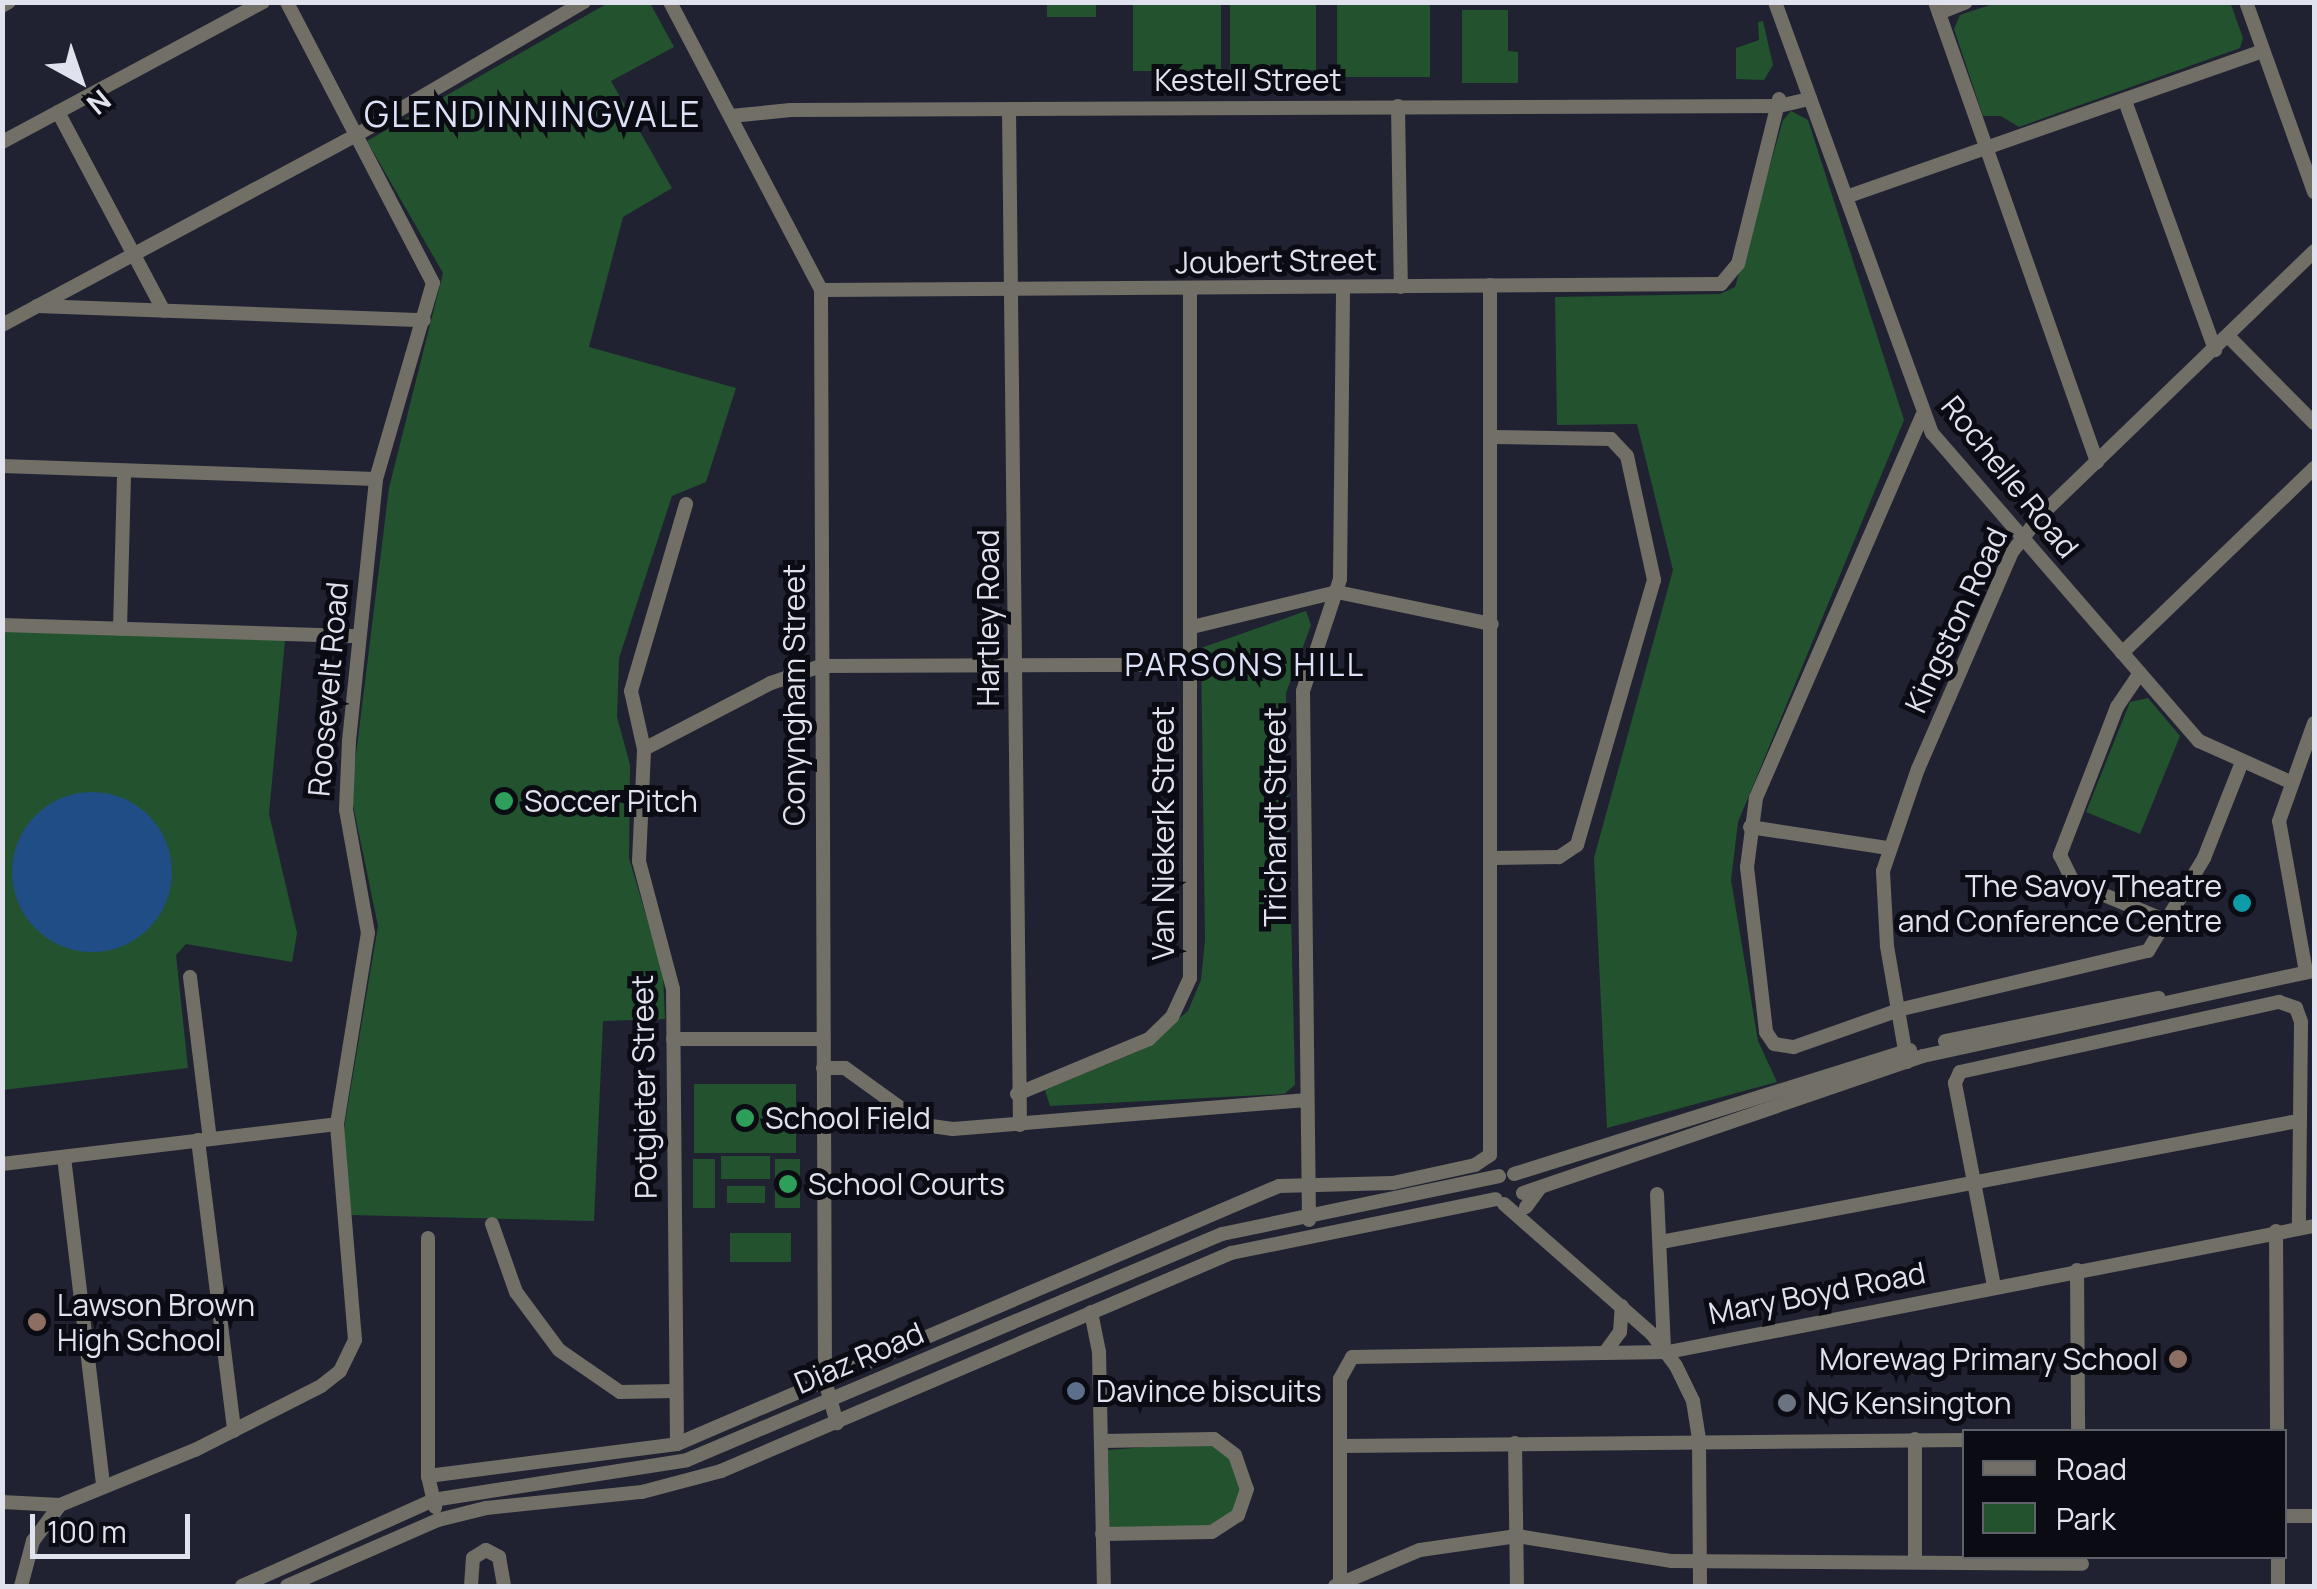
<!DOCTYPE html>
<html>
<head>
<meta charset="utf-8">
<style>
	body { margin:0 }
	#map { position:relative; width:2317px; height:1589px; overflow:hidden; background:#202232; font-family:Manrope,sans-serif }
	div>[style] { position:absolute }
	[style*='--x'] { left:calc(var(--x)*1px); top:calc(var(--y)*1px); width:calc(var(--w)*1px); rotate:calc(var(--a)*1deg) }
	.green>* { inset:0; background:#22532e; transform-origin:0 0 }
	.water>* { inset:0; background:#204d86 }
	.round { border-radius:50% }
	.minor>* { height:14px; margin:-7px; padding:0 7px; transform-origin:7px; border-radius:7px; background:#726f67 }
	.dots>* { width:28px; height:28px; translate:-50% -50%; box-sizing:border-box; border:5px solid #0b0c13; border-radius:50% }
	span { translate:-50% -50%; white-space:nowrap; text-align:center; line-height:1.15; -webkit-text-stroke:10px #0b0c13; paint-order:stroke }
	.street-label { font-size:30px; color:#e0e2ed }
	.poi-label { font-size:30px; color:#e0e2ed }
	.left { translate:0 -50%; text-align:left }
	.right { translate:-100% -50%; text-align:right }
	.neighbourhood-label { font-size:32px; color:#dde1f6; letter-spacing:2.5px }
	.quarter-label { font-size:35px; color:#dde1f6; letter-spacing:2.5px }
	.frame { position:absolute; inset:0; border:5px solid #e0e2ed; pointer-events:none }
	.legend { position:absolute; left:1962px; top:1429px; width:325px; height:130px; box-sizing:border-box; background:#0b0c13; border:2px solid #60626a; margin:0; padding:12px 18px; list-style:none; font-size:30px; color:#e0e2ed }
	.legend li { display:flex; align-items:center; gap:20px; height:50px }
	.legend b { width:50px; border:2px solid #60626a }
	.north { position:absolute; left:30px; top:30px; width:100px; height:100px; -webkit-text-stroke:8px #0b0c13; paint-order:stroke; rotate:140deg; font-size:28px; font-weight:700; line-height:40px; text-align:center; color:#e0e2ed }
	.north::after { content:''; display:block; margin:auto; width:35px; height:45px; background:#e0e2ed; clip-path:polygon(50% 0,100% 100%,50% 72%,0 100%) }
	.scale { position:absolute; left:30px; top:1514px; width:160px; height:45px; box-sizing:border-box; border:5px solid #e0e2ed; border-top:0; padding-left:12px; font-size:30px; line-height:35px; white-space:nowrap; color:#e0e2ed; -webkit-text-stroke:8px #0b0c13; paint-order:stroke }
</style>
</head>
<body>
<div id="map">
	<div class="green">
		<i style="clip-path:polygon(2230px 2px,2243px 38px,2240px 48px,2019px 127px,2001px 116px,1983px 116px,1954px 29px,1960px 15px,1996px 3px)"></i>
		<i style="clip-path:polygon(608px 3px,650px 3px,674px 47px,611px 81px,672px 188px,623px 217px,589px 347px,736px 388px,706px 482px,672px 496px,619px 658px,617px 717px,630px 765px,629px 858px,663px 973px,665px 1019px,603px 1021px,594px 1221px,351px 1215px,343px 1134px,378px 926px,351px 795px,389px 488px,443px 273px,367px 141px)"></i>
		<i style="left:1047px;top:3px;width:49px;height:14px"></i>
		<i style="left:1133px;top:3px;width:88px;height:68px"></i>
		<i style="left:1230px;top:3px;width:86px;height:67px"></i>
		<i style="left:1337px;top:3px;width:93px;height:74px"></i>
		<i style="clip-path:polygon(1462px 10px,1508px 10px,1508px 51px,1518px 52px,1518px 83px,1462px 83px)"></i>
		<i style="clip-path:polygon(1763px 21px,1773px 65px,1764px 80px,1736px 79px,1736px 48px,1759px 40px,1758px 22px)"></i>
		<i style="clip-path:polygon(1791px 111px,1808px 120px,1904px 420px,1738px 822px,1731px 880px,1758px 1041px,1777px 1082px,1607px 1128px,1594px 858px,1673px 570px,1637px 424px,1557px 425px,1555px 297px,1720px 294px,1735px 287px,1783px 120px)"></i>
		<i style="clip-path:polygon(1306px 611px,1311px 625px,1286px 693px,1295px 1085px,1284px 1094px,1050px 1106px,1045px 1090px,1141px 1050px,1188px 1011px,1201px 980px,1205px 940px,1201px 648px)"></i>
		<i style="clip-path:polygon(3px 630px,285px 640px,269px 814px,297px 933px,292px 962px,186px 944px,176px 955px,188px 1068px,3px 1090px)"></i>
		<i style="clip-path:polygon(2148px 698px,2180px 736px,2140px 834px,2086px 812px,2130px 702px)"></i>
		<i style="left:694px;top:1084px;width:102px;height:69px"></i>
		<i style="left:770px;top:1156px;width:23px;height:49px;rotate:90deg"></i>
		<i style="left:715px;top:1159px;width:49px;height:22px;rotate:90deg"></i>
		<i style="left:800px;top:1159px;width:49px;height:25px;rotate:90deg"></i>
		<i style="left:765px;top:1186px;width:17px;height:38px;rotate:90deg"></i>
		<i style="left:791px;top:1233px;width:29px;height:61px;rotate:90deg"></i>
		<i style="clip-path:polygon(1210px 1442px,1229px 1455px,1241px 1484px,1237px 1506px,1219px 1526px,1110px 1527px,1108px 1450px)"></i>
	</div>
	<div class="water">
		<i class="round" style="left:12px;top:792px;width:160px;height:160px"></i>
	</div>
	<div class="minor">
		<i style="--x:670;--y:2;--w:325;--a:62.3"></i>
		<i style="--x:821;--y:290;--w:1091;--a:89.79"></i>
		<i style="--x:825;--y:1381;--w:44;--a:74.1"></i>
		<i style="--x:1775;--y:2;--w:459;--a:70"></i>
		<i style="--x:1932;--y:433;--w:408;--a:49.1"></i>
		<i style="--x:2199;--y:741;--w:98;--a:24.2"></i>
		<i style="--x:1935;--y:2;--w:488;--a:70.6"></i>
		<i style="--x:2246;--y:2;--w:202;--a:70.3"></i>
		<i style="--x:2;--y:6;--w:8;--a:-30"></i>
		<i style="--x:1939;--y:13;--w:29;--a:-22"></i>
		<i style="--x:2125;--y:101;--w:265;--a:70.1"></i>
		<i style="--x:1398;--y:106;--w:181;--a:89.1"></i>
		<i style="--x:1009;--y:109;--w:1016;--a:89.38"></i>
		<i style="--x:58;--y:112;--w:225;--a:62"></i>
		<i style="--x:731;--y:116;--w:60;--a:-5.7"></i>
		<i style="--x:791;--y:110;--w:988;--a:-0.23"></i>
		<i style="--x:1779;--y:106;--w:32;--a:-13"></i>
		<i style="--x:2;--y:142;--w:296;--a:-28.2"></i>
		<i style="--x:1846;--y:197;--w:442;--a:-19.3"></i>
		<i style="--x:821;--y:290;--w:900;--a:-0.38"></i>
		<i style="--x:1721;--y:284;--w:26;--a:-50"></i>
		<i style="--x:1738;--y:264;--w:170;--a:-76"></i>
		<i style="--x:37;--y:306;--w:387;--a:2.1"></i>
		<i style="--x:2;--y:325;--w:404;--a:-28.2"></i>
		<i style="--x:358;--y:134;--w:262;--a:-30.3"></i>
		<i style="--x:2229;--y:337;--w:121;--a:45.3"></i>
		<i style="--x:1922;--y:416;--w:417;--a:113.5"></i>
		<i style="--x:1756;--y:798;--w:70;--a:97.4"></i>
		<i style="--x:1747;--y:867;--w:166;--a:83.4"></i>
		<i style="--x:1766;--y:1032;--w:14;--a:56"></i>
		<i style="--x:1774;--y:1044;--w:20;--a:9"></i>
		<i style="--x:1794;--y:1047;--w:114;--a:-19.4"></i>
		<i style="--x:1902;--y:1009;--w:253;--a:-13.3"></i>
		<i style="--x:2148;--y:951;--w:109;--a:-58.9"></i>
		<i style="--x:2204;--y:858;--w:103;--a:-68.4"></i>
		<i style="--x:1493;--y:437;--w:118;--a:1"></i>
		<i style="--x:1611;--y:439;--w:23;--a:47"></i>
		<i style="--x:1627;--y:456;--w:127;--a:77.7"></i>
		<i style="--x:1654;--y:580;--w:276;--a:106.2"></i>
		<i style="--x:1577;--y:845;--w:22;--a:146"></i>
		<i style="--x:1559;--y:857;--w:66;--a:179.1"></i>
		<i style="--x:2;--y:466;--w:374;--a:2"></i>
		<i style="--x:2;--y:625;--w:357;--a:1.8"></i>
		<i style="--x:1192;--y:627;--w:149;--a:-13.6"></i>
		<i style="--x:1337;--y:592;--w:158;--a:11.7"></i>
		<i style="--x:120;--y:629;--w:157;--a:-88.5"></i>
		<i style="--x:2122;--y:653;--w:267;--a:-43.9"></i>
		<i style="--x:2140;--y:673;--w:41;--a:124.1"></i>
		<i style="--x:2117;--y:707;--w:159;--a:111.1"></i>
		<i style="--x:2060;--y:855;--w:30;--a:64"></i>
		<i style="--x:2073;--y:882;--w:104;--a:22.6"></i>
		<i style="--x:644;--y:749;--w:143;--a:-27.5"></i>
		<i style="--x:771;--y:683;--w:53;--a:-18.8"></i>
		<i style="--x:821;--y:666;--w:369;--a:-0.2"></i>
		<i style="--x:1750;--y:827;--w:140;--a:8.7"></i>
		<i style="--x:2306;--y:972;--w:153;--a:-100.1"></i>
		<i style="--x:2279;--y:821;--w:104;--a:-70.3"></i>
		<i style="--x:190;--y:977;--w:163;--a:83"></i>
		<i style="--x:673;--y:1039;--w:149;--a:0"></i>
		<i style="--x:1945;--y:1041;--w:218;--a:-11.4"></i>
		<i style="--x:1907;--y:1062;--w:118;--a:-99.8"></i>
		<i style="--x:1887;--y:946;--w:75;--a:-93.1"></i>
		<i style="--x:1883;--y:871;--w:108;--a:-71.1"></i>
		<i style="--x:1918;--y:769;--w:236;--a:-66.6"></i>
		<i style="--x:2012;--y:552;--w:47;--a:-51.9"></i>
		<i style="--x:2041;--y:515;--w:380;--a:-44"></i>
		<i style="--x:823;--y:1068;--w:22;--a:0"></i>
		<i style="--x:845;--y:1068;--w:97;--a:35.8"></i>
		<i style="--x:924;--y:1125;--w:29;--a:8"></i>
		<i style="--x:953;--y:1129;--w:352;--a:-4.7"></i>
		<i style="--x:1017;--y:1094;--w:143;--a:-22.6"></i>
		<i style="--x:1149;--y:1039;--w:32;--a:-44"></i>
		<i style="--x:1172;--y:1017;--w:43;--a:-65.2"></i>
		<i style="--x:1190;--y:978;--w:688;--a:-90"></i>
		<i style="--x:198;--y:1140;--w:293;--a:82.9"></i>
		<i style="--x:64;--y:1157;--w:331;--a:83.2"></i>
		<i style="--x:2;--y:1164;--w:337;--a:-6.8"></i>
		<i style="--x:1514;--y:1174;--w:415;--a:-17.4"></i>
		<i style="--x:1523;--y:1193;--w:423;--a:-18.9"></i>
		<i style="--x:1923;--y:1056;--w:400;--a:-12.3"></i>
		<i style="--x:1657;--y:1194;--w:153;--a:87.4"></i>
		<i style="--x:1504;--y:1204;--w:197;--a:41.3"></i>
		<i style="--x:1652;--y:1334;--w:40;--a:53"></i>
		<i style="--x:1676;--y:1366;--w:39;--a:64"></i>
		<i style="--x:1693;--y:1401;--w:39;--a:81"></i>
		<i style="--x:1699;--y:1440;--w:146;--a:89.6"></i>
		<i style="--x:1526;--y:1207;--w:24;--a:-54"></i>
		<i style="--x:1309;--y:1220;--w:529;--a:-90.65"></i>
		<i style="--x:1303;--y:691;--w:118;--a:-71.7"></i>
		<i style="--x:1340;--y:579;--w:291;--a:-89.4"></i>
		<i style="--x:492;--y:1224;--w:72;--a:70.6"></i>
		<i style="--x:516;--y:1292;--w:72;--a:53.4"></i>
		<i style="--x:559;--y:1350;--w:74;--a:34.5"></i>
		<i style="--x:620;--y:1392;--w:55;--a:-1"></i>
		<i style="--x:2276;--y:1231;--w:201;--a:89.7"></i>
		<i style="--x:428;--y:1238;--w:238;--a:90"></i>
		<i style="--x:428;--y:1476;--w:32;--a:77"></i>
		<i style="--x:1661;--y:1242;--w:648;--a:-10.76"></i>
		<i style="--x:2077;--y:1270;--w:162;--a:89.6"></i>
		<i style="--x:1994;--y:1286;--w:207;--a:-100.9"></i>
		<i style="--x:1955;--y:1083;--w:12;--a:-66"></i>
		<i style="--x:1960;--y:1072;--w:327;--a:-12.4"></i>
		<i style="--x:2279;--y:1002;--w:18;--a:19"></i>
		<i style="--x:2296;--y:1008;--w:15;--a:70"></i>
		<i style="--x:2301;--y:1022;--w:204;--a:90.6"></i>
		<i style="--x:1091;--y:1312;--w:41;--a:78.7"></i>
		<i style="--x:1099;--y:1352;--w:234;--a:88.8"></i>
		<i style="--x:1606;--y:1351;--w:24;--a:-54"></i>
		<i style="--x:1620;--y:1332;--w:26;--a:-86"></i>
		<i style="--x:1915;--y:1439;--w:121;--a:90"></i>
		<i style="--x:1102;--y:1441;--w:112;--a:-1"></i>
		<i style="--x:1214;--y:1439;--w:26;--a:37"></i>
		<i style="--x:1235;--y:1455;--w:36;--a:71"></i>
		<i style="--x:1247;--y:1489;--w:28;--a:109"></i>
		<i style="--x:1238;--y:1515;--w:31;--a:147"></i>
		<i style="--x:1212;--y:1532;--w:110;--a:179"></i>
		<i style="--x:1515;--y:1443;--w:143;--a:89.2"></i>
		<i style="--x:677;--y:1444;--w:455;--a:-90.5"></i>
		<i style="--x:673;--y:989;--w:132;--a:-104.9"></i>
		<i style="--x:639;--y:861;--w:112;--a:-87.4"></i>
		<i style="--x:644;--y:749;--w:59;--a:-102.6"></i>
		<i style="--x:631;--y:691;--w:195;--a:-73.6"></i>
		<i style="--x:1342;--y:1446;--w:622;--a:-0.55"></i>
		<i style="--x:428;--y:1476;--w:251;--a:-7.3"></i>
		<i style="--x:677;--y:1444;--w:655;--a:-23.2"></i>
		<i style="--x:1279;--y:1186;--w:114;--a:-1.5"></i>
		<i style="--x:1393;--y:1183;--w:84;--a:-12.4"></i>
		<i style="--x:1475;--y:1165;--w:18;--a:-34"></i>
		<i style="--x:1490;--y:1155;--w:870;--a:-90"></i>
		<i style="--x:2;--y:1502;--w:58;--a:3"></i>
		<i style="--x:2284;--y:1516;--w:30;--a:0"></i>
		<i style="--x:2278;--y:1556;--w:30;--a:90"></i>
		<i style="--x:21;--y:1586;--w:47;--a:-75.1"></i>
		<i style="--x:33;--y:1541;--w:45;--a:-53.1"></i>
		<i style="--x:60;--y:1505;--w:146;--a:-22.2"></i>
		<i style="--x:195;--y:1450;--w:141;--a:-26.9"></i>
		<i style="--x:321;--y:1386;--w:24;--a:-38"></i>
		<i style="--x:340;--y:1371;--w:34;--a:-64"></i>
		<i style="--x:355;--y:1340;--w:217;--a:-94.8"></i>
		<i style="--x:337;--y:1124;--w:193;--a:-80.8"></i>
		<i style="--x:368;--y:933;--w:125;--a:-100.1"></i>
		<i style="--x:346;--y:810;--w:69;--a:-87.5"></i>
		<i style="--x:349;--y:741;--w:263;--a:-84.1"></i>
		<i style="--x:376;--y:479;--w:204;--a:-73.8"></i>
		<i style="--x:433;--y:283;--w:317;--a:-117.5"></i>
		<i style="--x:242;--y:1586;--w:209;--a:-24.2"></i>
		<i style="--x:433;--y:1500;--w:257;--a:-8.9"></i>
		<i style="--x:687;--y:1460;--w:581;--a:-22.9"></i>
		<i style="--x:1222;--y:1234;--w:283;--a:-11.8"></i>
		<i style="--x:287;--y:1586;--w:165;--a:-23.6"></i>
		<i style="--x:438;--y:1520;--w:49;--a:-14"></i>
		<i style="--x:486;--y:1508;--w:157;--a:-5.9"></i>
		<i style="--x:642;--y:1492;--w:82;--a:-14.9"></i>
		<i style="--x:721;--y:1471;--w:555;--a:-23.14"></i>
		<i style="--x:1231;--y:1253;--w:270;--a:-11.5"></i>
		<i style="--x:471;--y:1586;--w:28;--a:-86"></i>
		<i style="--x:473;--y:1558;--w:15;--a:-32"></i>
		<i style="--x:486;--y:1550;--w:15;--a:28"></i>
		<i style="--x:499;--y:1557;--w:29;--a:80"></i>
		<i style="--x:1335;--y:1586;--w:92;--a:-23"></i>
		<i style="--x:1420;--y:1550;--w:98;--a:-8.2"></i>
		<i style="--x:1517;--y:1536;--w:157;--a:9.2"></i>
		<i style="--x:1672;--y:1561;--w:410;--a:0.4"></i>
		<i style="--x:1340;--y:1586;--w:207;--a:-90"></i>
		<i style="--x:1340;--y:1379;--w:25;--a:-61"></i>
		<i style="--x:1352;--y:1357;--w:316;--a:-0.9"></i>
		<i style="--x:1668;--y:1352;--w:658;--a:-11.04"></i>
	</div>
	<div class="dots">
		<i style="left:504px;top:801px;background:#2e9e5b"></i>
		<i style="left:2242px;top:903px;background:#0f9aa8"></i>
		<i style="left:745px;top:1118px;background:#2e9e5b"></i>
		<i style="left:788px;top:1184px;background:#2e9e5b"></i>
		<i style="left:37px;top:1322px;background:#8d6e63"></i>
		<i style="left:2178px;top:1359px;background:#8d6e63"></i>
		<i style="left:1076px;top:1391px;background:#5c6f8a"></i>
		<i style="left:1787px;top:1403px;background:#6b7280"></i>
	</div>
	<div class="street-label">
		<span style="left:1248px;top:80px">Kestell Street</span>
		<span style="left:1276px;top:261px;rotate:-1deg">Joubert Street</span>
		<span style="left:2010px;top:477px;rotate:51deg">Rochelle Road</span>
		<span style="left:988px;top:618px;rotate:-90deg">Hartley Road</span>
		<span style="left:1956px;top:620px;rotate:-65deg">Kingston Road</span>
		<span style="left:328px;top:689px;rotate:-85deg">Roosevelt Road</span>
		<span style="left:794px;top:695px;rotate:-90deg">Conyngham Street</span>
		<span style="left:1275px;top:817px;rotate:-90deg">Trichardt Street</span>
		<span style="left:1163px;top:833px;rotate:-90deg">Van Niekerk Street</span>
		<span style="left:644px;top:1087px;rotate:-91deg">Potgieter Street</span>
		<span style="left:1817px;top:1293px;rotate:-11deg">Mary Boyd Road</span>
		<span style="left:859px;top:1358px;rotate:-23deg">Diaz Road</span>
	</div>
	<div class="poi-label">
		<span class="left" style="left:524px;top:801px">Soccer Pitch</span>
		<span class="right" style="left:2222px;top:903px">The Savoy Theatre<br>and Conference Centre</span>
		<span class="left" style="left:765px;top:1118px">School Field</span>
		<span class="left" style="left:808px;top:1184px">School Courts</span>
		<span class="left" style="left:57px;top:1322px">Lawson Brown<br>High School</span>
		<span class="right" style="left:2158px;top:1359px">Morewag Primary School</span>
		<span class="left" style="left:1096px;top:1391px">Davince biscuits</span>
		<span class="left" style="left:1807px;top:1403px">NG Kensington</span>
	</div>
	<div class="neighbourhood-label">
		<span style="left:1245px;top:664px">PARSONS HILL</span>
	</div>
	<div class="quarter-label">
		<span style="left:533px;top:114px">GLENDINNINGVALE</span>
	</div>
	<div class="frame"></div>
	<ul class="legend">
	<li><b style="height:12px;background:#726f67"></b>Road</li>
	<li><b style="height:28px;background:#22532e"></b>Park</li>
	</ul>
	<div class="north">N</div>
	<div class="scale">100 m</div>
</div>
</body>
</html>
